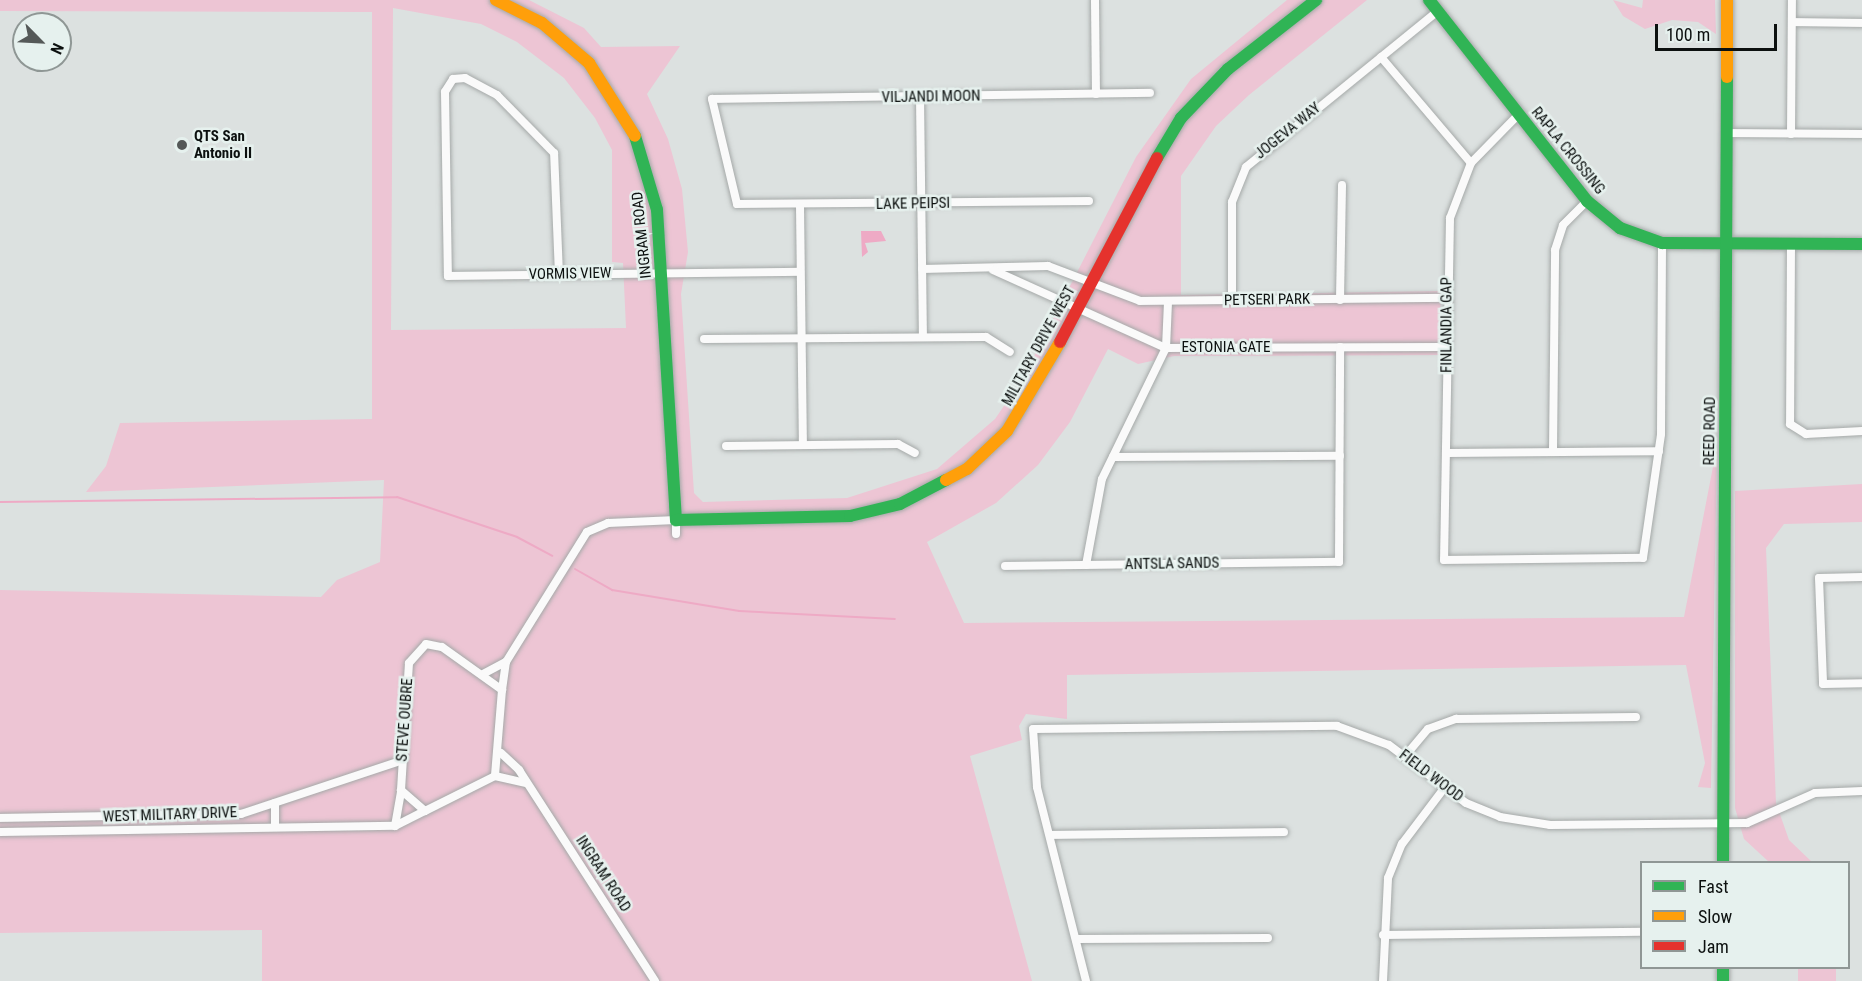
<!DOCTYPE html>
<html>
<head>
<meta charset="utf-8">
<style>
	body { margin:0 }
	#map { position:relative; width:1862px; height:981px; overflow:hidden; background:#dce1e0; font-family:"Roboto Condensed",sans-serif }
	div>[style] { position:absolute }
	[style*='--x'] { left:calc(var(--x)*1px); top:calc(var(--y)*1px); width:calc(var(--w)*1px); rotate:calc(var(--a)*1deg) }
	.green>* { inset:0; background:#edc5d4; transform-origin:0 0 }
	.water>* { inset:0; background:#eeaac5 }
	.stream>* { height:2px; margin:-1px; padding:0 1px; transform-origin:1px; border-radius:1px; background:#eeaac5 }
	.roads { filter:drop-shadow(0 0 2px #a5a9a8) drop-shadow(0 0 2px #a5a9a8) }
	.street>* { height:8px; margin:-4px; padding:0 4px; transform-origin:4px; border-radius:4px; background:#fafafa }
	.fast>* { height:12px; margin:-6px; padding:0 6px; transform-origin:6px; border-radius:6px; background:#30b455 }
	.slow>* { height:12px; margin:-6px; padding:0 6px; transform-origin:6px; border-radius:6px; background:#ff9f0a }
	.jam>* { height:12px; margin:-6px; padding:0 6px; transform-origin:6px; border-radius:6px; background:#e5322d }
	.dots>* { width:16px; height:16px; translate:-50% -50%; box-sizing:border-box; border:3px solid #e6f1ee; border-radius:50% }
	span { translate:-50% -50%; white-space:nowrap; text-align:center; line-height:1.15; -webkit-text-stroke:5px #e6f1ee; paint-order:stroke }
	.street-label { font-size:15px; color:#0c100f }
	.poi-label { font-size:15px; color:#0c100f; font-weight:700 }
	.left { translate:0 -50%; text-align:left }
	.legend { position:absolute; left:1640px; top:861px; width:210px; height:108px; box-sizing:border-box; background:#e6f1ee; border:2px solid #8f9795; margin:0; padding:8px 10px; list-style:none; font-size:18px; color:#0c100f }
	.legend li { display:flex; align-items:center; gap:12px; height:30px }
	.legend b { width:30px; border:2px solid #8f9795 }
	.north { position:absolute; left:12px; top:12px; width:60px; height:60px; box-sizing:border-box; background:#e6f1ee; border:2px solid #8f9795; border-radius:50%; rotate:114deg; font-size:16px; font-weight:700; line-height:24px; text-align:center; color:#0c100f }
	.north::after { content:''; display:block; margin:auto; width:21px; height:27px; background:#555958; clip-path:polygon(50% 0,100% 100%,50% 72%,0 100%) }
	.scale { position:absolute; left:1655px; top:24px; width:122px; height:27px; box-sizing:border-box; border:3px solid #0c100f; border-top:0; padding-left:8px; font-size:18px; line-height:21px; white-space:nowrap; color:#0c100f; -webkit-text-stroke:4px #e6f1ee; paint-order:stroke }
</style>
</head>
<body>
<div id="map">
	<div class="green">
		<i style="clip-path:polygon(evenodd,0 0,529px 0,584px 28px,601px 47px,680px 46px,647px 94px,668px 139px,682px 189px,688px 252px,681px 294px,694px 493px,703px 502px,847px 498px,937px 469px,995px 419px,1023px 378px,1136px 157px,1191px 79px,1287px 0,1367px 0,1249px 95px,1216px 126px,1181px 176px,1181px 295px,1441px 291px,1439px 355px,1174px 356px,1138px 364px,1108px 349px,1070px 422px,1038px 465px,996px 503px,927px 542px,964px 623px,1684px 617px,1717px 446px,1711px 788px,1698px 787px,1705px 763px,1686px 665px,1067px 675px,1067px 719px,1026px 714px,1019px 726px,1022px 740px,970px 756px,1032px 981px,262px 981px,262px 930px,0 933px,0 590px,321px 597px,337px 580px,380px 562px,384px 480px,86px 492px,106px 466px,120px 423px,372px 419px,372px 12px,0 11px,0 0,393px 8px,481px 24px,517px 42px,564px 78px,595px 118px,612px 150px,612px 262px,623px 263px,626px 328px,391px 330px,393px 8px)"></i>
		<i style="clip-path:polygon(1613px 0,1642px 8px,1643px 0,1715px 0,1716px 34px,1698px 22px,1672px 20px,1645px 29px,1623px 16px)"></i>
		<i style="clip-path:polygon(1862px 484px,1862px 522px,1784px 524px,1766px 548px,1776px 803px,1789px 840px,1812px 862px,1769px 862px,1744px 839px,1735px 808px,1735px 491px)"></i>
		<i style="left:1798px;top:968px;width:38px;height:13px"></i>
	</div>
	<div class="water">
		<i style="clip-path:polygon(861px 231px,881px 231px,886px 241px,865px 243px,868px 252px,862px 257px)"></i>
	</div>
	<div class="stream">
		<i style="--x:0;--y:502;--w:397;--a:-0.7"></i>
		<i style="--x:397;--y:497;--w:126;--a:18.4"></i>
		<i style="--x:517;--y:537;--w:40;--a:28"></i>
		<i style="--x:575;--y:569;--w:43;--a:29.6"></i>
		<i style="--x:612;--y:590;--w:129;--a:9.4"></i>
		<i style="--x:739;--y:611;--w:156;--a:2.9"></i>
	</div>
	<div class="roads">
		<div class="street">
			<i style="--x:1095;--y:0;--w:94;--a:89.4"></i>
			<i style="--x:1792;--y:22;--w:70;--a:0.8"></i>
			<i style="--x:1381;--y:57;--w:139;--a:49.7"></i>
			<i style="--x:920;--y:97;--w:238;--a:89.3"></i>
			<i style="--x:1519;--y:114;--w:69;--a:134.4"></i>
			<i style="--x:1471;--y:163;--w:59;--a:110.9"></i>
			<i style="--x:1450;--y:218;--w:342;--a:91"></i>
			<i style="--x:1444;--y:560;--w:199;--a:-0.6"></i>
			<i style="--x:1643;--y:558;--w:125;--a:-81.7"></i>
			<i style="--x:1661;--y:434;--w:191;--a:-89.7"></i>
			<i style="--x:1727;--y:133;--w:135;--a:0.4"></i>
			<i style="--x:1791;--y:134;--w:134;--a:-89.6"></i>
			<i style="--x:1089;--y:201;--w:352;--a:179.5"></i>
			<i style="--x:737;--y:204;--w:108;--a:-103.4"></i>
			<i style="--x:712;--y:99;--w:438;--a:-0.8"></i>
			<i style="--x:800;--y:206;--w:238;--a:89.3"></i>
			<i style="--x:1791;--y:244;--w:180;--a:90.3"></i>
			<i style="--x:1790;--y:424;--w:19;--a:32"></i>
			<i style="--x:1806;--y:434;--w:56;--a:-3.1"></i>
			<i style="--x:922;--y:269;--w:126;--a:-1.4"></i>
			<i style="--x:1048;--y:266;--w:98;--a:20.8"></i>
			<i style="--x:1140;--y:301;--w:307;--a:-0.6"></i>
			<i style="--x:993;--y:270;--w:190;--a:24.3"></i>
			<i style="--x:1166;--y:348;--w:280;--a:-0.2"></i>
			<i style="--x:559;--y:275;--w:122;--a:-92.3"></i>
			<i style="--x:554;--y:153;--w:81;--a:-134.5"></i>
			<i style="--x:497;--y:95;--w:36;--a:-152"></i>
			<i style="--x:465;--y:78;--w:12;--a:175"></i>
			<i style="--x:453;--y:79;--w:15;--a:122"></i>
			<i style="--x:445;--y:92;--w:184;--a:89.1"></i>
			<i style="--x:448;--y:276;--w:352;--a:-0.7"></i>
			<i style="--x:1340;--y:300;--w:115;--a:-89"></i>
			<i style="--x:1232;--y:301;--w:99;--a:-90"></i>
			<i style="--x:1232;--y:202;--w:38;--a:-68"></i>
			<i style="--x:1246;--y:167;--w:247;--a:-39.1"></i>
			<i style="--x:704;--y:339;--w:282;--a:-0.4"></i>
			<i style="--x:986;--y:337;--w:28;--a:32"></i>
			<i style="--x:726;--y:446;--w:172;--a:-0.7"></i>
			<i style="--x:898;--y:444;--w:19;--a:28"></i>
			<i style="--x:1553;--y:451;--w:201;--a:-89.4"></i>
			<i style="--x:1555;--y:250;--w:26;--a:-72"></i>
			<i style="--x:1563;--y:225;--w:34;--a:-45"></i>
			<i style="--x:1447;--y:453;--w:212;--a:-0.5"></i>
			<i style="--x:1113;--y:457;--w:227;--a:-0.3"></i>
			<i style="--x:1086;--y:565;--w:87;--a:-79.5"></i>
			<i style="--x:1102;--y:479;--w:146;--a:-64"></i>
			<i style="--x:1166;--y:348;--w:46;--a:-87.5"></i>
			<i style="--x:1005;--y:566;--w:334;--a:-0.7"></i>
			<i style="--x:1339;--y:562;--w:215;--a:-89.7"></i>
			<i style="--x:1862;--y:577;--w:43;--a:178.7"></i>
			<i style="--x:1819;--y:578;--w:106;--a:87.8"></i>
			<i style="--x:1823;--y:684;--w:39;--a:-1"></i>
			<i style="--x:426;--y:644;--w:16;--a:11"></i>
			<i style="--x:442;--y:647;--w:74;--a:35.6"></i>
			<i style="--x:502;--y:690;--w:86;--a:94.7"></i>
			<i style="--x:495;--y:776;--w:78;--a:153.4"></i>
			<i style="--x:425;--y:811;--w:32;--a:-139"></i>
			<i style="--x:401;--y:790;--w:127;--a:-86.4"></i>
			<i style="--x:409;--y:663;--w:25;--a:-48"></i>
			<i style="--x:483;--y:674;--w:26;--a:-28"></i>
			<i style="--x:502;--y:690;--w:28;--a:-82"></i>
			<i style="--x:506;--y:662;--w:153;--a:-58.1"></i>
			<i style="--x:587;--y:532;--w:23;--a:-23"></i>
			<i style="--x:608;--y:523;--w:68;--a:-2.5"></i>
			<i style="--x:676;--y:520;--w:14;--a:90"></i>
			<i style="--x:501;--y:753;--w:25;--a:43"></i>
			<i style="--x:519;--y:770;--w:251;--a:57.2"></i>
			<i style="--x:1406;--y:755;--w:34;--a:-50"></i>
			<i style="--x:1428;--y:729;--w:30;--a:-20"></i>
			<i style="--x:1456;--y:719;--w:180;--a:-0.6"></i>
			<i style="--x:495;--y:776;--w:32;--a:13"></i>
			<i style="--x:0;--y:818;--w:241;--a:-1"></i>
			<i style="--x:241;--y:814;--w:171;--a:-18.4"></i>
			<i style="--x:395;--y:826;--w:36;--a:-80"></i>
			<i style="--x:275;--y:827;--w:24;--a:-90"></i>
			<i style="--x:0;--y:832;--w:395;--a:-0.9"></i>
			<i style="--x:395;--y:826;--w:34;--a:-27"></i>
			<i style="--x:1050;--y:835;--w:234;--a:-0.7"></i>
			<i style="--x:1383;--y:935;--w:259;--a:-0.7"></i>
			<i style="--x:1076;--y:939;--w:192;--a:-0.3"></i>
			<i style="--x:1086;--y:981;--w:200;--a:-104.2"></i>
			<i style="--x:1037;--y:787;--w:58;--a:-93.9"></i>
			<i style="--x:1033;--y:729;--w:304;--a:-0.6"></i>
			<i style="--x:1337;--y:726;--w:55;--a:20.1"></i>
			<i style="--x:1389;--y:745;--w:96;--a:37"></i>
			<i style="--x:1466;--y:803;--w:37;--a:22"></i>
			<i style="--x:1500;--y:817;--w:51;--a:9.1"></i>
			<i style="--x:1550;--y:825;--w:197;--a:-0.6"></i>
			<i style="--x:1747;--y:823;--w:74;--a:-23.8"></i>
			<i style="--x:1815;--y:793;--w:47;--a:-2.4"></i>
			<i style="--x:1383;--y:981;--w:103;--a:-87.2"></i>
			<i style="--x:1388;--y:878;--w:37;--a:-68"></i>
			<i style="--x:1402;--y:844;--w:71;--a:-53"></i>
		</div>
		<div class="fast">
			<i style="--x:1429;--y:0;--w:256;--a:51.8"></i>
			<i style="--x:1587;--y:201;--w:43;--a:39.3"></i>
			<i style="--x:1620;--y:228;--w:45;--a:19.7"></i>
			<i style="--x:1662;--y:243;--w:200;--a:0.3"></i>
			<i style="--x:635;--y:136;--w:77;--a:73.4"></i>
			<i style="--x:657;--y:210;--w:311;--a:86.5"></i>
			<i style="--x:676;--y:520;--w:174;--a:-1.3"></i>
			<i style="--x:850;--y:516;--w:51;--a:-13.5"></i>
			<i style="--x:900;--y:504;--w:52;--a:-27.6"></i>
			<i style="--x:1157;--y:158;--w:47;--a:-59"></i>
			<i style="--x:1181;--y:118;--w:68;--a:-46.2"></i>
			<i style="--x:1228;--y:69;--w:112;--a:-38.1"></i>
			<i style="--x:1723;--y:862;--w:785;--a:-89.71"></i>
			<i style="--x:1723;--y:968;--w:13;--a:90"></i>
		</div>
		<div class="slow">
			<i style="--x:496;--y:0;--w:51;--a:26.6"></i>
			<i style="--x:542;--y:23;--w:62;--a:40.4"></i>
			<i style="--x:589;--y:63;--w:86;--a:57.8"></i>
			<i style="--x:1727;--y:77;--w:77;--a:-90"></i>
			<i style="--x:946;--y:480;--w:24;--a:-28"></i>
			<i style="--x:967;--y:469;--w:55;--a:-43.5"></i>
			<i style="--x:1007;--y:431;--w:104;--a:-59.2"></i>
		</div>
		<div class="jam">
			<i style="--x:1060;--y:342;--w:208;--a:-62.2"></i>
		</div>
	</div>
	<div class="dots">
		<i style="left:182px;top:145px;background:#555958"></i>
	</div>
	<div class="street-label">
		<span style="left:931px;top:97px;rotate:-1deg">VILJANDI MOON</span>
		<span style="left:1288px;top:131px;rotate:-39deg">JOGEVA WAY</span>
		<span style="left:1568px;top:151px;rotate:51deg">RAPLA CROSSING</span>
		<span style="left:913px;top:204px;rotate:-1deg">LAKE PEIPSI</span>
		<span style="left:642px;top:235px;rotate:-96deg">INGRAM ROAD</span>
		<span style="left:570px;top:274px;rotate:-1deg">VORMIS VIEW</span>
		<span style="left:1267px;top:300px;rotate:-1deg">PETSERI PARK</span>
		<span style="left:1447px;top:325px;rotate:-90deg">FINLANDIA GAP</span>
		<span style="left:1039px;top:346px;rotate:-61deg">MILITARY DRIVE WEST</span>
		<span style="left:1226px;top:348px">ESTONIA GATE</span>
		<span style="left:1710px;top:431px;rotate:-89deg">REED ROAD</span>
		<span style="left:1172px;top:564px;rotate:-1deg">ANTSLA SANDS</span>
		<span style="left:405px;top:720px;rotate:-86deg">STEVE OUBRE</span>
		<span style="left:1431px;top:776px;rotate:37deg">FIELD WOOD</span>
		<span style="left:170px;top:815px;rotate:-2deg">WEST MILITARY DRIVE</span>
		<span style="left:603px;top:874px;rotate:57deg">INGRAM ROAD</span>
	</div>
	<div class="poi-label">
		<span class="left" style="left:194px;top:145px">QTS San<br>Antonio II</span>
	</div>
	<ul class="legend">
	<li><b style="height:8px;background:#30b455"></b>Fast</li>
	<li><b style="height:8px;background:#ff9f0a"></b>Slow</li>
	<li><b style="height:8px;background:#e5322d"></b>Jam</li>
	</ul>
	<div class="north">N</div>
	<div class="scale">100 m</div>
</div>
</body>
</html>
